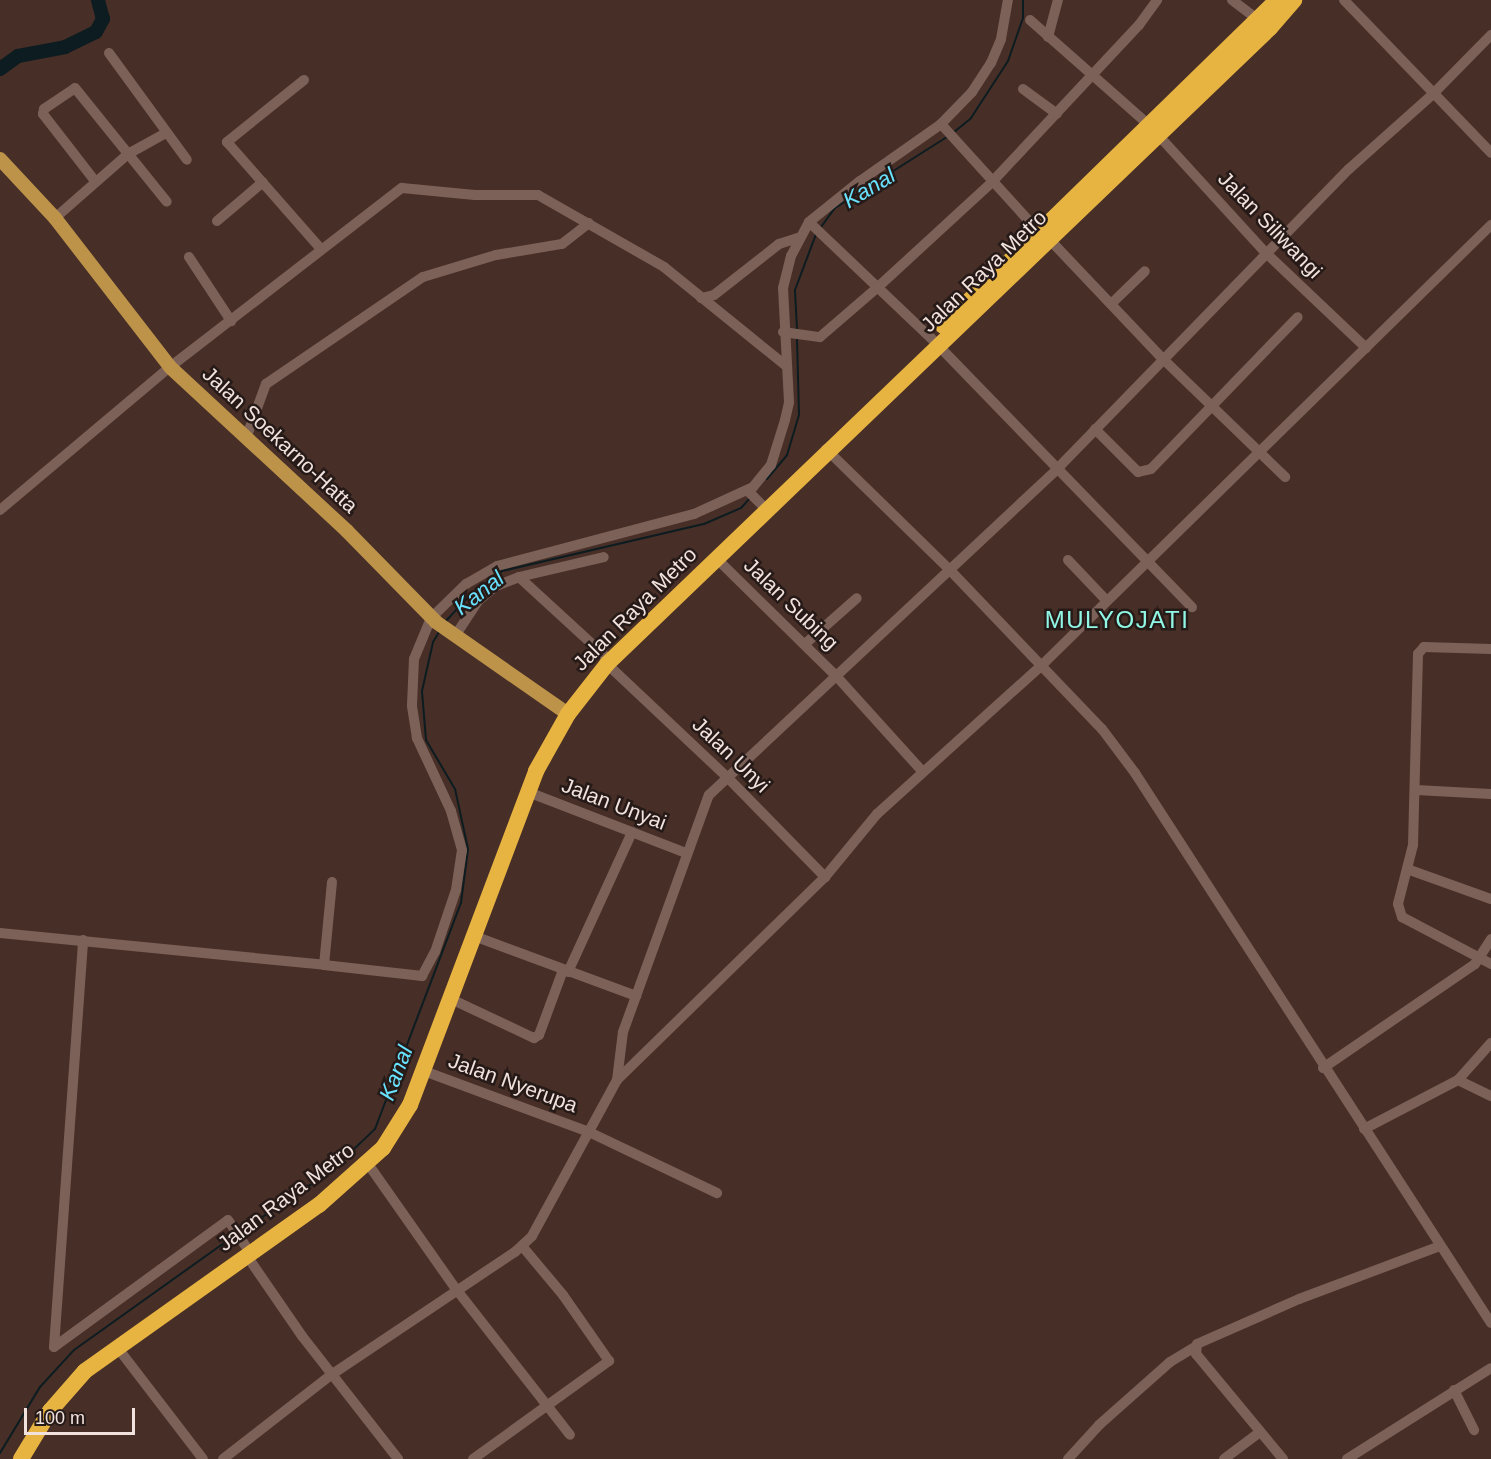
<!DOCTYPE html>
<html>
<head>
<meta charset="utf-8">
<style>
	body { margin:0 }
	#map { position:relative; width:1491px; height:1459px; overflow:hidden; background:#472f27; font-family:Helvetica,sans-serif }
	div>[style] { position:absolute }
	[style*='--x'] { left:calc(var(--x)*1px); top:calc(var(--y)*1px); width:calc(var(--w)*1px); rotate:calc(var(--a)*1deg) }
	.stream>* { height:2px; margin:-1px; padding:0 1px; transform-origin:1px; border-radius:1px; background:#0c1c20 }
	.river>* { height:14px; margin:-7px; padding:0 7px; transform-origin:7px; border-radius:7px; background:#0c1c20 }
	.minor>* { height:10px; margin:-5px; padding:0 5px; transform-origin:5px; border-radius:5px; background:#7c6158 }
	.major>* { height:14px; margin:-7px; padding:0 7px; transform-origin:7px; border-radius:7px; background:#bd934a }
	.highway>* { height:16px; margin:-8px; padding:0 8px; transform-origin:8px; border-radius:8px; background:#e8b441 }
	span { translate:-50% -50%; white-space:nowrap; text-align:center; line-height:1.15; -webkit-text-stroke:5px #251a17; paint-order:stroke }
	.street-label { font-size:21px; color:#f2e2dd }
	.water-label { font-size:22px; color:#69e3ff; font-style:italic }
	.quarter-label { font-size:24px; color:#91f8e6; letter-spacing:1.5px }
	.scale { position:absolute; left:24px; top:1408px; width:111px; height:27px; box-sizing:border-box; border:3px solid #f2e2dd; border-top:0; padding-left:8px; font-size:18px; line-height:21px; white-space:nowrap; color:#f2e2dd; -webkit-text-stroke:4px #251a17; paint-order:stroke }
</style>
</head>
<body>
<div id="map">
	<div class="stream">
		<i style="--x:954;--y:132;--w:22;--a:-39"></i>
		<i style="--x:971;--y:118;--w:68;--a:-57"></i>
		<i style="--x:1008;--y:61;--w:46;--a:-70.8"></i>
		<i style="--x:1023;--y:18;--w:18;--a:-90"></i>
		<i style="--x:821;--y:227;--w:24;--a:-54"></i>
		<i style="--x:835;--y:208;--w:133;--a:-32.4"></i>
		<i style="--x:797;--y:329;--w:39;--a:-93"></i>
		<i style="--x:795;--y:290;--w:60;--a:-69.4"></i>
		<i style="--x:767;--y:479;--w:31;--a:-50"></i>
		<i style="--x:787;--y:455;--w:42;--a:-73.3"></i>
		<i style="--x:799;--y:415;--w:77;--a:-91.5"></i>
		<i style="--x:445;--y:622;--w:34;--a:-47"></i>
		<i style="--x:468;--y:597;--w:43;--a:-37.4"></i>
		<i style="--x:502;--y:571;--w:207;--a:-13.1"></i>
		<i style="--x:704;--y:524;--w:40;--a:-23.4"></i>
		<i style="--x:741;--y:508;--w:12;--a:-48"></i>
		<i style="--x:240;--y:1232;--w:110;--a:-33.8"></i>
		<i style="--x:331;--y:1171;--w:61;--a:-43.7"></i>
		<i style="--x:375;--y:1129;--w:242;--a:-69.2"></i>
		<i style="--x:461;--y:903;--w:54;--a:-82.6"></i>
		<i style="--x:468;--y:849;--w:61;--a:-102.2"></i>
		<i style="--x:455;--y:789;--w:57;--a:-120.6"></i>
		<i style="--x:426;--y:740;--w:49;--a:-94.7"></i>
		<i style="--x:422;--y:691;--w:50;--a:-77.3"></i>
		<i style="--x:433;--y:642;--w:12;--a:-59"></i>
		<i style="--x:0;--y:1453;--w:77;--a:-58.8"></i>
		<i style="--x:40;--y:1387;--w:50;--a:-47.4"></i>
		<i style="--x:74;--y:1350;--w:198;--a:-35.5"></i>
	</div>
	<div class="river">
		<i style="--x:0;--y:69;--w:22;--a:-36"></i>
		<i style="--x:18;--y:56;--w:48;--a:-10.8"></i>
		<i style="--x:65;--y:47;--w:34;--a:-26"></i>
		<i style="--x:96;--y:32;--w:15;--a:-62"></i>
		<i style="--x:103;--y:19;--w:20;--a:-105"></i>
	</div>
	<div class="minor">
		<i style="--x:1232;--y:0;--w:34;--a:37"></i>
		<i style="--x:1344;--y:0;--w:212;--a:46.1"></i>
		<i style="--x:1030;--y:20;--w:159;--a:41.4"></i>
		<i style="--x:1149;--y:125;--w:173;--a:47.6"></i>
		<i style="--x:1266;--y:253;--w:138;--a:43.5"></i>
		<i style="--x:1048;--y:37;--w:38;--a:-75"></i>
		<i style="--x:109;--y:53;--w:132;--a:53.9"></i>
		<i style="--x:304;--y:80;--w:99;--a:141.2"></i>
		<i style="--x:227;--y:142;--w:142;--a:48.7"></i>
		<i style="--x:1023;--y:89;--w:42;--a:36.3"></i>
		<i style="--x:941;--y:124;--w:45;--a:-45.9"></i>
		<i style="--x:972;--y:92;--w:35;--a:-57"></i>
		<i style="--x:991;--y:63;--w:26;--a:-67"></i>
		<i style="--x:1001;--y:39;--w:40;--a:-80"></i>
		<i style="--x:95;--y:181;--w:85;--a:-127.8"></i>
		<i style="--x:43;--y:114;--w:5;--a:-79"></i>
		<i style="--x:44;--y:109;--w:37;--a:-34"></i>
		<i style="--x:75;--y:88;--w:146;--a:51.1"></i>
		<i style="--x:55;--y:218;--w:97;--a:-41.2"></i>
		<i style="--x:128;--y:154;--w:43;--a:-28.9"></i>
		<i style="--x:217;--y:221;--w:60;--a:-40.3"></i>
		<i style="--x:809;--y:222;--w:168;--a:43.6"></i>
		<i style="--x:931;--y:338;--w:375;--a:45.9"></i>
		<i style="--x:1050;--y:240;--w:164;--a:46.5"></i>
		<i style="--x:1163;--y:359;--w:170;--a:44"></i>
		<i style="--x:189;--y:257;--w:77;--a:56.7"></i>
		<i style="--x:701;--y:298;--w:13;--a:-13"></i>
		<i style="--x:714;--y:295;--w:83;--a:-38.1"></i>
		<i style="--x:779;--y:244;--w:22;--a:-18"></i>
		<i style="--x:1111;--y:304;--w:47;--a:-44.1"></i>
		<i style="--x:783;--y:332;--w:37;--a:8"></i>
		<i style="--x:820;--y:337;--w:77;--a:-40.8"></i>
		<i style="--x:878;--y:287;--w:155;--a:-42.6"></i>
		<i style="--x:992;--y:182;--w:215;--a:-46.9"></i>
		<i style="--x:1139;--y:25;--w:31;--a:-54"></i>
		<i style="--x:1095;--y:429;--w:61;--a:45"></i>
		<i style="--x:1138;--y:472;--w:13;--a:-13"></i>
		<i style="--x:1151;--y:469;--w:211;--a:-46"></i>
		<i style="--x:246;--y:438;--w:58;--a:-69.7"></i>
		<i style="--x:266;--y:384;--w:190;--a:-34.3"></i>
		<i style="--x:423;--y:277;--w:76;--a:-16.8"></i>
		<i style="--x:496;--y:255;--w:67;--a:-9.5"></i>
		<i style="--x:562;--y:244;--w:34;--a:-38"></i>
		<i style="--x:826;--y:449;--w:170;--a:44.3"></i>
		<i style="--x:948;--y:568;--w:223;--a:46.3"></i>
		<i style="--x:1102;--y:729;--w:55;--a:53.1"></i>
		<i style="--x:1135;--y:773;--w:655;--a:57.09"></i>
		<i style="--x:764;--y:507;--w:21;--a:-135"></i>
		<i style="--x:749;--y:492;--w:35;--a:-51"></i>
		<i style="--x:771;--y:465;--w:47;--a:-72.7"></i>
		<i style="--x:785;--y:420;--w:18;--a:-77"></i>
		<i style="--x:789;--y:402;--w:114;--a:-93"></i>
		<i style="--x:783;--y:288;--w:33;--a:-76"></i>
		<i style="--x:791;--y:256;--w:38;--a:-62"></i>
		<i style="--x:809;--y:222;--w:65;--a:-38.8"></i>
		<i style="--x:860;--y:181;--w:99;--a:-35.1"></i>
		<i style="--x:941;--y:124;--w:146;--a:47.8"></i>
		<i style="--x:0;--y:510;--w:222;--a:-40.1"></i>
		<i style="--x:170;--y:367;--w:293;--a:-37.7"></i>
		<i style="--x:402;--y:188;--w:73;--a:5.5"></i>
		<i style="--x:475;--y:195;--w:63;--a:0"></i>
		<i style="--x:538;--y:195;--w:145;--a:29.7"></i>
		<i style="--x:664;--y:267;--w:156;--a:39"></i>
		<i style="--x:717;--y:559;--w:170;--a:44.5"></i>
		<i style="--x:838;--y:678;--w:125;--a:47.9"></i>
		<i style="--x:1068;--y:560;--w:55;--a:46.5"></i>
		<i style="--x:519;--y:577;--w:87;--a:-13.2"></i>
		<i style="--x:455;--y:636;--w:42;--a:-56.7"></i>
		<i style="--x:478;--y:601;--w:23;--a:-40"></i>
		<i style="--x:496;--y:586;--w:25;--a:-21"></i>
		<i style="--x:519;--y:577;--w:115;--a:42.5"></i>
		<i style="--x:805;--y:644;--w:69;--a:-41.5"></i>
		<i style="--x:1491;--y:649;--w:67;--a:-178.3"></i>
		<i style="--x:1424;--y:647;--w:9;--a:131"></i>
		<i style="--x:1418;--y:654;--w:191;--a:91.5"></i>
		<i style="--x:1413;--y:845;--w:61;--a:104.3"></i>
		<i style="--x:1398;--y:904;--w:14;--a:73"></i>
		<i style="--x:1402;--y:917;--w:101;--a:27.8"></i>
		<i style="--x:607;--y:664;--w:166;--a:43.3"></i>
		<i style="--x:728;--y:778;--w:139;--a:45.6"></i>
		<i style="--x:1416;--y:790;--w:75;--a:3.1"></i>
		<i style="--x:528;--y:792;--w:169;--a:21.1"></i>
		<i style="--x:1407;--y:869;--w:89;--a:19.7"></i>
		<i style="--x:332;--y:882;--w:83;--a:95.5"></i>
		<i style="--x:324;--y:965;--w:99;--a:6.4"></i>
		<i style="--x:422;--y:976;--w:27;--a:-62"></i>
		<i style="--x:435;--y:952;--w:65;--a:-71.3"></i>
		<i style="--x:456;--y:890;--w:40;--a:-81.5"></i>
		<i style="--x:462;--y:850;--w:41;--a:-105.8"></i>
		<i style="--x:451;--y:811;--w:81;--a:-115"></i>
		<i style="--x:417;--y:738;--w:33;--a:-99"></i>
		<i style="--x:412;--y:705;--w:46;--a:-87.5"></i>
		<i style="--x:414;--y:659;--w:44;--a:-67.5"></i>
		<i style="--x:431;--y:618;--w:49;--a:-44.2"></i>
		<i style="--x:466;--y:584;--w:36;--a:-30"></i>
		<i style="--x:497;--y:566;--w:204;--a:-14.8"></i>
		<i style="--x:694;--y:514;--w:63;--a:-24.5"></i>
		<i style="--x:0;--y:933;--w:326;--a:5.6"></i>
		<i style="--x:474;--y:936;--w:173;--a:20.3"></i>
		<i style="--x:568;--y:972;--w:154;--a:-65.4"></i>
		<i style="--x:451;--y:999;--w:92;--a:25.2"></i>
		<i style="--x:534;--y:1038;--w:6;--a:-31"></i>
		<i style="--x:539;--y:1035;--w:69;--a:-69.7"></i>
		<i style="--x:1323;--y:1068;--w:184;--a:-34.4"></i>
		<i style="--x:1475;--y:964;--w:30;--a:-57"></i>
		<i style="--x:424;--y:1071;--w:176;--a:20.3"></i>
		<i style="--x:589;--y:1132;--w:142;--a:25.5"></i>
		<i style="--x:617;--y:1080;--w:291;--a:-44.3"></i>
		<i style="--x:825;--y:877;--w:82;--a:-50.5"></i>
		<i style="--x:877;--y:814;--w:222;--a:-42.1"></i>
		<i style="--x:1042;--y:665;--w:629;--a:-44.42"></i>
		<i style="--x:1458;--y:1080;--w:37;--a:26"></i>
		<i style="--x:1364;--y:1129;--w:106;--a:-27.5"></i>
		<i style="--x:1458;--y:1080;--w:50;--a:-48.3"></i>
		<i style="--x:368;--y:1164;--w:153;--a:54.9"></i>
		<i style="--x:456;--y:1289;--w:185;--a:52"></i>
		<i style="--x:247;--y:1256;--w:97;--a:55.5"></i>
		<i style="--x:302;--y:1336;--w:156;--a:52"></i>
		<i style="--x:54;--y:1347;--w:408;--a:-85.9"></i>
		<i style="--x:54;--y:1347;--w:215;--a:-36.1"></i>
		<i style="--x:228;--y:1220;--w:32;--a:56"></i>
		<i style="--x:117;--y:1347;--w:141;--a:52.5"></i>
		<i style="--x:1454;--y:1390;--w:45;--a:63.4"></i>
		<i style="--x:223;--y:1459;--w:137;--a:-37.9"></i>
		<i style="--x:331;--y:1375;--w:221;--a:-33.8"></i>
		<i style="--x:515;--y:1252;--w:23;--a:-43"></i>
		<i style="--x:532;--y:1236;--w:178;--a:-61.4"></i>
		<i style="--x:617;--y:1080;--w:48;--a:-82.9"></i>
		<i style="--x:623;--y:1032;--w:252;--a:-70.1"></i>
		<i style="--x:709;--y:795;--w:480;--a:-43.1"></i>
		<i style="--x:1059;--y:467;--w:416;--a:-45.8"></i>
		<i style="--x:1349;--y:169;--w:110;--a:-41.7"></i>
		<i style="--x:1431;--y:96;--w:86;--a:-45.5"></i>
		<i style="--x:473;--y:1459;--w:168;--a:-35.8"></i>
		<i style="--x:609;--y:1361;--w:80;--a:-124.9"></i>
		<i style="--x:563;--y:1295;--w:64;--a:-129.9"></i>
		<i style="--x:1068;--y:1459;--w:46;--a:-47.6"></i>
		<i style="--x:1099;--y:1425;--w:95;--a:-41.6"></i>
		<i style="--x:1170;--y:1362;--w:29;--a:-31"></i>
		<i style="--x:1224;--y:1459;--w:45;--a:-36.9"></i>
		<i style="--x:1283;--y:1459;--w:136;--a:-129.6"></i>
		<i style="--x:1196;--y:1354;--w:10;--a:-84"></i>
		<i style="--x:1197;--y:1344;--w:111;--a:-23.8"></i>
		<i style="--x:1299;--y:1299;--w:151;--a:-20.6"></i>
		<i style="--x:1347;--y:1459;--w:170;--a:-32.3"></i>
	</div>
	<div class="major">
		<i style="--x:0;--y:159;--w:81;--a:47"></i>
		<i style="--x:55;--y:218;--w:188;--a:52.3"></i>
		<i style="--x:170;--y:367;--w:241;--a:42.8"></i>
		<i style="--x:347;--y:531;--w:127;--a:45.6"></i>
		<i style="--x:436;--y:622;--w:161;--a:34.9"></i>
	</div>
	<div class="highway">
		<i style="--x:943;--y:326;--w:467;--a:-44.3"></i>
		<i style="--x:21;--y:1459;--w:56;--a:-58.9"></i>
		<i style="--x:50;--y:1411;--w:53;--a:-48.8"></i>
		<i style="--x:85;--y:1371;--w:287;--a:-35.4"></i>
		<i style="--x:319;--y:1205;--w:86;--a:-41.7"></i>
		<i style="--x:383;--y:1148;--w:51;--a:-57.9"></i>
		<i style="--x:410;--y:1105;--w:357;--a:-69.3"></i>
		<i style="--x:536;--y:771;--w:65;--a:-60.7"></i>
		<i style="--x:568;--y:714;--w:63;--a:-52"></i>
		<i style="--x:607;--y:664;--w:919;--a:-43.81"></i>
		<i style="--x:1270;--y:28;--w:37;--a:-49"></i>
	</div>
	<div class="street-label">
		<span style="left:1270px;top:225px;rotate:46deg">Jalan Siliwangi</span>
		<span style="left:984px;top:271px;rotate:-44deg">Jalan Raya Metro</span>
		<span style="left:280px;top:440px;rotate:43deg">Jalan Soekarno-Hatta</span>
		<span style="left:791px;top:604px;rotate:44deg">Jalan Subing</span>
		<span style="left:635px;top:609px;rotate:-45deg">Jalan Raya Metro</span>
		<span style="left:731px;top:755px;rotate:44deg">Jalan Unyi</span>
		<span style="left:614px;top:804px;rotate:21deg">Jalan Unyai</span>
		<span style="left:513px;top:1083px;rotate:20deg">Jalan Nyerupa</span>
		<span style="left:286px;top:1197px;rotate:-37deg">Jalan Raya Metro</span>
	</div>
	<div class="water-label">
		<span style="left:869px;top:188px;rotate:-31deg">Kanal</span>
		<span style="left:479px;top:593px;rotate:-38deg">Kanal</span>
		<span style="left:396px;top:1073px;rotate:-69deg">Kanal</span>
	</div>
	<div class="quarter-label">
		<span style="left:1117px;top:620px">MULYOJATI</span>
	</div>
	<div class="scale">100 m</div>
</div>
</body>
</html>
